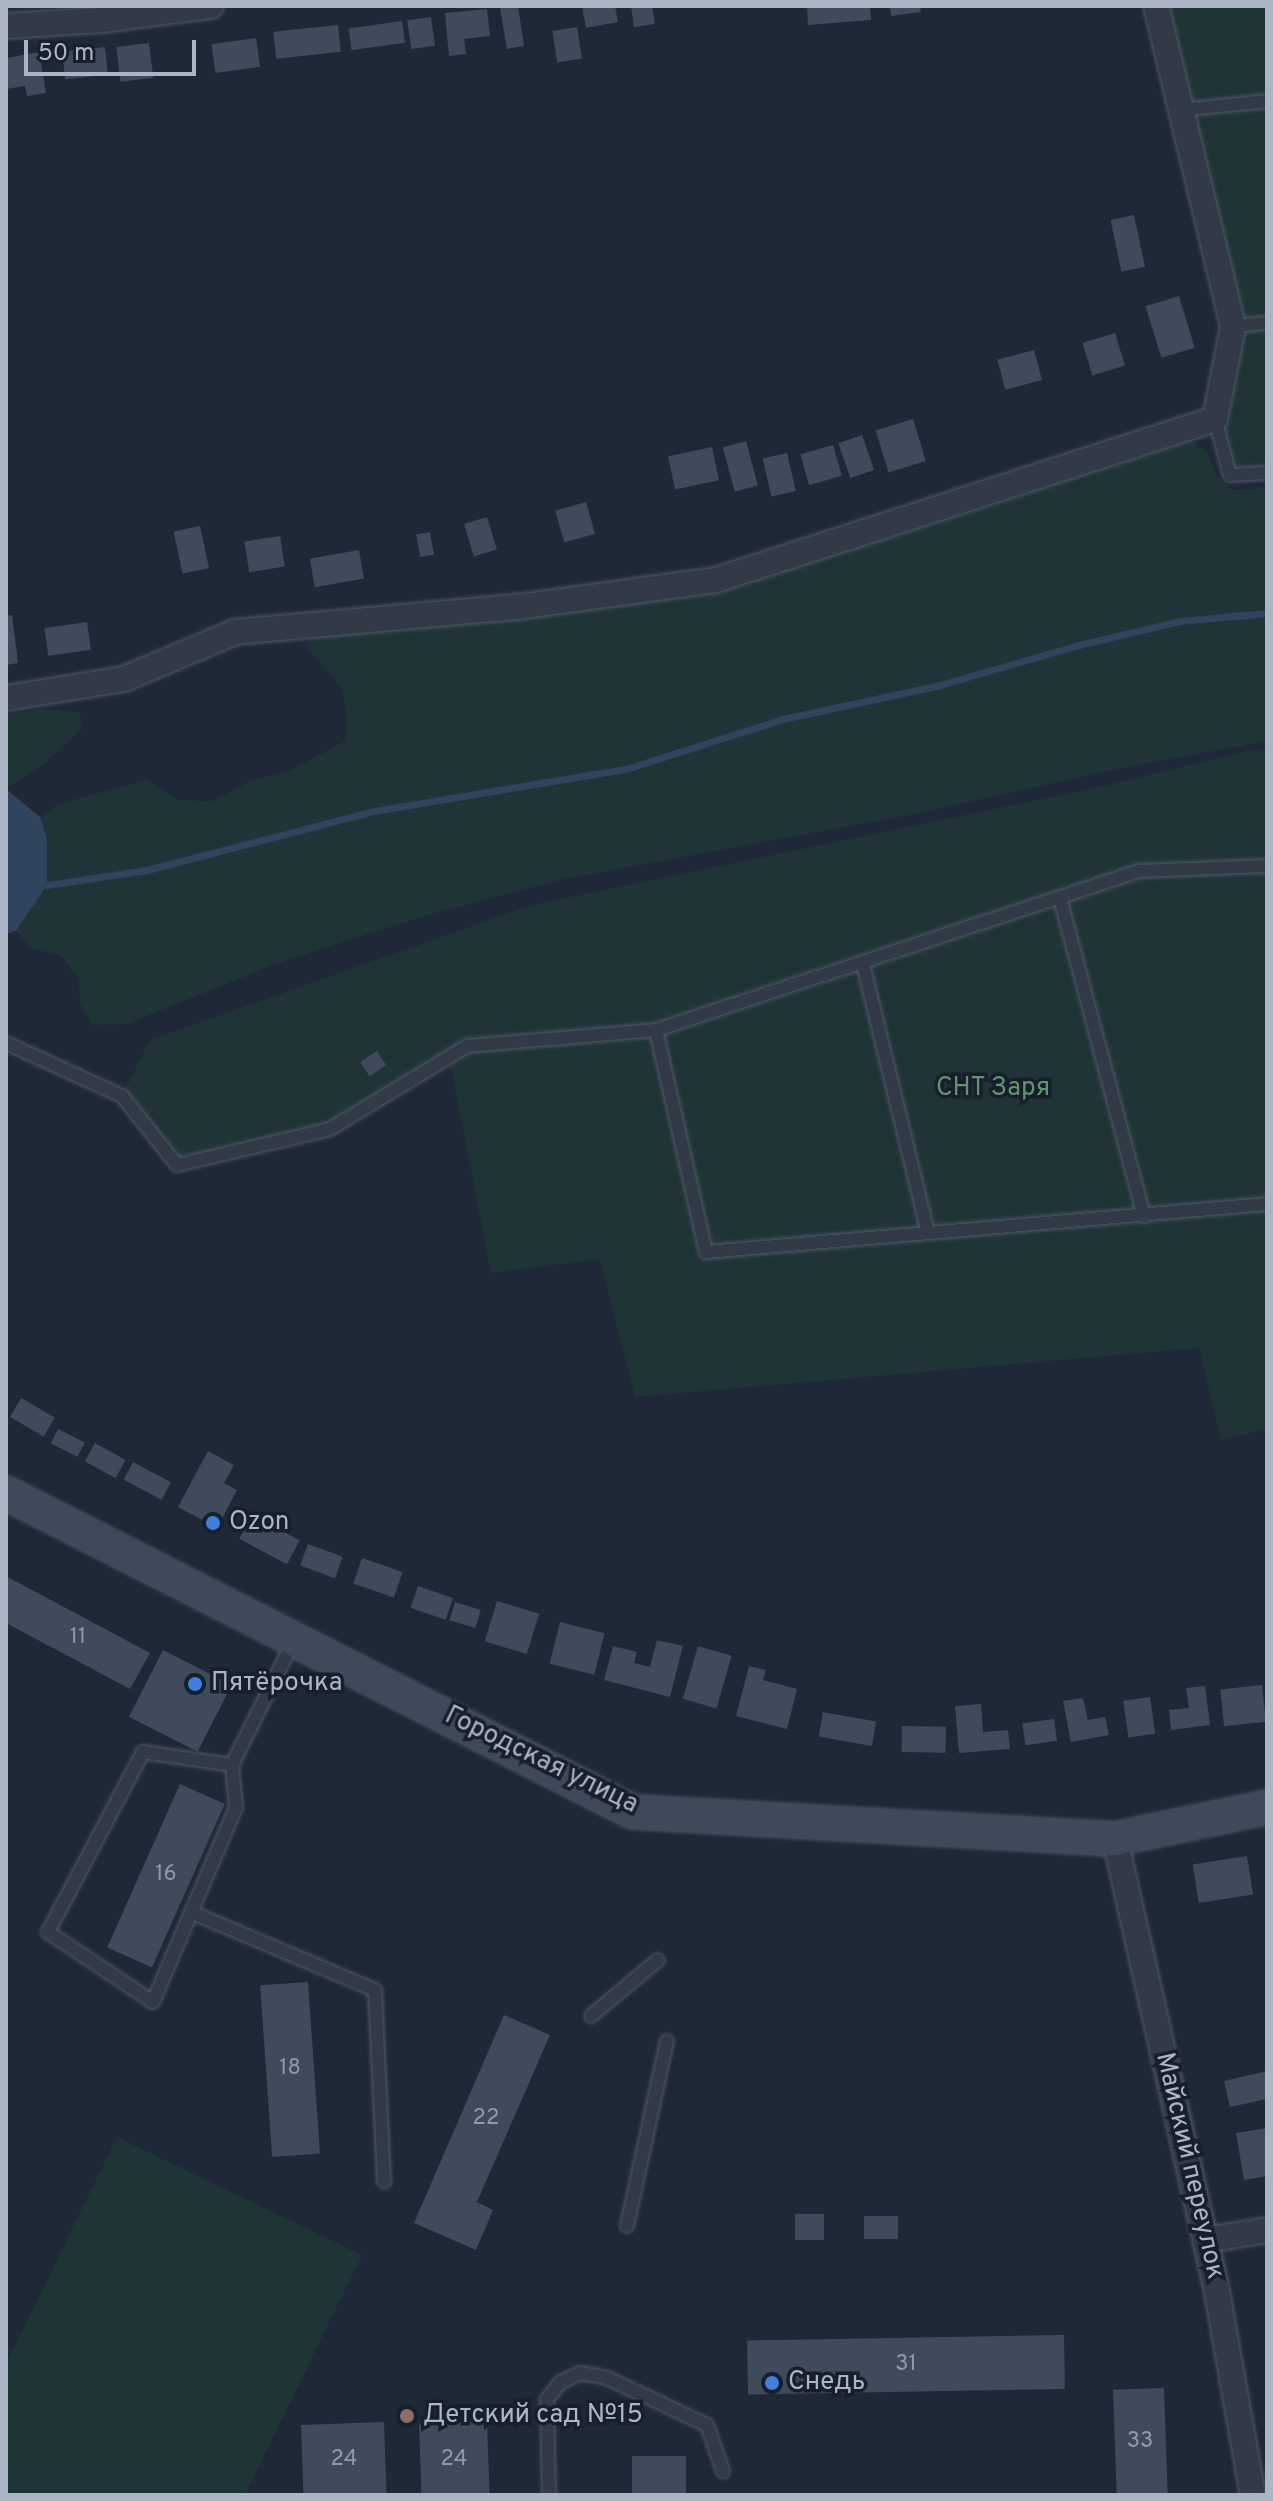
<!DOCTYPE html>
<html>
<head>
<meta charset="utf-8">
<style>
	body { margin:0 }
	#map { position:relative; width:1273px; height:2501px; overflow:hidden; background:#1e2836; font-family:Overpass,sans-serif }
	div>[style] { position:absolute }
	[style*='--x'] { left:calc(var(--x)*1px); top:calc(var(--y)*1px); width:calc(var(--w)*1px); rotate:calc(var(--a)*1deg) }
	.green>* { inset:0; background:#203437 }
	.water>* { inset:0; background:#30445e }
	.stream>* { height:7px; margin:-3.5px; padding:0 3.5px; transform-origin:3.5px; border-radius:3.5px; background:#30445e }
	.building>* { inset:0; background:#3f4b5b; transform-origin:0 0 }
	.roads { filter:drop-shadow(0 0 2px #4f5865) drop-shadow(0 0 2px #4f5865) }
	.lane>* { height:12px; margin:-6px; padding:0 6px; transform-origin:6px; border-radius:6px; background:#313a46 }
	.street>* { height:24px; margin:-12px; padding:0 12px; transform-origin:12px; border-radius:12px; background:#313a46 }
	.secondary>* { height:32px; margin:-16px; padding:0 16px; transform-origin:16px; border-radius:16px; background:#3f495a }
	.dots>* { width:22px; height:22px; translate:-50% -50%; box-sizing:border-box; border:4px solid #171f2b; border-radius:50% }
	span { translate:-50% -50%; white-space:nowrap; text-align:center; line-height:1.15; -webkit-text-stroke:7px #171f2b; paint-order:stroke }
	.number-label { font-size:22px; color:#909aaa }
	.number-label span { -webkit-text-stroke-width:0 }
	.park-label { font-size:26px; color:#62946d }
	.poi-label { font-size:26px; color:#abb5c4 }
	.left { translate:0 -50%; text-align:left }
	.street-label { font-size:26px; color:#abb5c4 }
	.frame { position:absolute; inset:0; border:8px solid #abb5c4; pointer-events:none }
	.scale { position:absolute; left:24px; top:40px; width:172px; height:36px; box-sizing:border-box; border:4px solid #abb5c4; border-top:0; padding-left:10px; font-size:24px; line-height:28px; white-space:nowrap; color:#abb5c4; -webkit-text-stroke:6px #171f2b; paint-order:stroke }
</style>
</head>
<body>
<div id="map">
	<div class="green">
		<i style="clip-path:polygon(1156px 6px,1267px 6px,1267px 473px,1230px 475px,1215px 419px,1233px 326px)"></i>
		<i style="clip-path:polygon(1192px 440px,1208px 454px,1216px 475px,1232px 490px,1267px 488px,1267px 741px,1122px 768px,915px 814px,564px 879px,424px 916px,275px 964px,127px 1024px,93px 1025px,80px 1004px,79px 980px,61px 956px,31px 948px,16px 931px,47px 885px,47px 839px,40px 817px,58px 804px,147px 780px,177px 800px,212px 801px,251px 781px,291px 770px,345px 741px,347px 717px,342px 688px,305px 645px,321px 633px,720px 591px)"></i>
		<i style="clip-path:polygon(42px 709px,80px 712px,82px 728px,44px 764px,6px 789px,6px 715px)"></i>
		<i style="clip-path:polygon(1267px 750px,1267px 1429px,1221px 1440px,1199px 1348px,635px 1397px,600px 1259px,491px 1273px,449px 1057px,330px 1129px,177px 1165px,122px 1096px,150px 1040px,532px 905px,1095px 788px,1248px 751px)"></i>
		<i style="clip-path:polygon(117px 2137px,362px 2255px,245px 2495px,6px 2495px,6px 2364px)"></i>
	</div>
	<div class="water">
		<i style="clip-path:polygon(6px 789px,40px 817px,47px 839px,47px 885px,16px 931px,6px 934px)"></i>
	</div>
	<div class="stream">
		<i style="--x:47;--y:885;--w:101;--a:-8.5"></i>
		<i style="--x:147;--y:870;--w:235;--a:-14.6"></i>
		<i style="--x:374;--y:811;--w:255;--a:-9.5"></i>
		<i style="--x:626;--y:769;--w:165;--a:-17.7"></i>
		<i style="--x:783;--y:719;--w:161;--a:-12.2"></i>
		<i style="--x:940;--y:685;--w:145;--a:-16.1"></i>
		<i style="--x:1079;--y:645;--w:104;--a:-13.4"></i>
		<i style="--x:1180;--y:621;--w:87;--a:-5.3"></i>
	</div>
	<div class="building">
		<i style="clip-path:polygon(514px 6px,518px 6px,524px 46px,507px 49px,500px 8px)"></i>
		<i style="clip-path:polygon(582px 6px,615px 6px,618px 22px,586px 28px)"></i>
		<i style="clip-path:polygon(631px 6px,652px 6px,655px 24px,634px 27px)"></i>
		<i style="clip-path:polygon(807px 6px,870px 6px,871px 20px,808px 25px)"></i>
		<i style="clip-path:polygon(890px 6px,920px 6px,921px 12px,891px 16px)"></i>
		<i style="clip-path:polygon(487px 9px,490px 36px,464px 39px,466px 54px,449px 56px,445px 13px)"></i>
		<i style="left:431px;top:17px;width:29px;height:24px;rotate:82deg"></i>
		<i style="left:402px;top:21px;width:22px;height:54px;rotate:82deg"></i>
		<i style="left:338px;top:25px;width:27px;height:65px;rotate:84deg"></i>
		<i style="left:577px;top:27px;width:32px;height:25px;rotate:81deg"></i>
		<i style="left:256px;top:38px;width:29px;height:45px;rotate:82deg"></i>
		<i style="left:149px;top:43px;width:35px;height:33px;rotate:83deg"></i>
		<i style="left:105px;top:47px;width:28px;height:43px;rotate:84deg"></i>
		<i style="clip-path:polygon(39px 52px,46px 93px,27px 96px,25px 86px,6px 89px,6px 58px)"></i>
		<i style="left:1134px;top:215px;width:53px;height:24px;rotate:78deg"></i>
		<i style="left:1179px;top:296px;width:54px;height:35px;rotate:73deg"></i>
		<i style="left:1115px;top:333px;width:34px;height:34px;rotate:73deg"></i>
		<i style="left:1034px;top:350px;width:31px;height:38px;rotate:75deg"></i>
		<i style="left:913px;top:419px;width:44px;height:39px;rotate:73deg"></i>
		<i style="left:862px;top:435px;width:37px;height:25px;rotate:71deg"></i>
		<i style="left:746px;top:441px;width:46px;height:24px;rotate:75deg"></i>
		<i style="left:833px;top:445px;width:32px;height:34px;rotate:74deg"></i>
		<i style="left:712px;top:447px;width:34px;height:45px;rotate:78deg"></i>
		<i style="left:787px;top:453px;width:39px;height:25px;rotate:77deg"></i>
		<i style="left:586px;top:502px;width:33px;height:32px;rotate:74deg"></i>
		<i style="left:487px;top:517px;width:34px;height:24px;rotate:73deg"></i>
		<i style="left:200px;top:526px;width:43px;height:27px;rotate:78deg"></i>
		<i style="left:430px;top:532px;width:23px;height:14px;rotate:80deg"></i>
		<i style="left:280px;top:536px;width:31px;height:36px;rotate:81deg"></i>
		<i style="left:359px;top:550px;width:29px;height:50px;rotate:80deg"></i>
		<i style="clip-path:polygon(12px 615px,18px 663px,6px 665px,6px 616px)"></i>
		<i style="left:87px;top:622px;width:28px;height:43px;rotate:82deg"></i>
		<i style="left:377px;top:1051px;width:17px;height:20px;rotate:57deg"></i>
		<i style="left:21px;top:1398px;width:39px;height:22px;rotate:30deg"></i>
		<i style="left:58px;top:1429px;width:30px;height:16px;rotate:27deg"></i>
		<i style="left:95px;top:1443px;width:35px;height:21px;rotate:29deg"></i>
		<i style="clip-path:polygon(208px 1451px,234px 1465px,224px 1483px,237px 1490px,217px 1528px,178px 1507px)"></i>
		<i style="left:133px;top:1462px;width:43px;height:20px;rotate:28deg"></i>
		<i style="left:252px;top:1515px;width:54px;height:27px;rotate:28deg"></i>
		<i style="left:308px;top:1544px;width:37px;height:23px;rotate:20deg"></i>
		<i style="left:362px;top:1558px;width:43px;height:27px;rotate:19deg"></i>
		<i style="clip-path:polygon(6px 1576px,150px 1653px,130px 1689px,6px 1623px)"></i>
		<i style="left:418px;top:1586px;width:37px;height:23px;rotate:19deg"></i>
		<i style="left:497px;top:1601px;width:44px;height:42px;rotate:17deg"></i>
		<i style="left:455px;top:1602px;width:27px;height:19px;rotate:17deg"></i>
		<i style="left:560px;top:1622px;width:46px;height:43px;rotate:14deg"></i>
		<i style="clip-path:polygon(657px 1640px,683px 1646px,670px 1697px,604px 1680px,613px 1646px,637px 1652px,634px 1663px,650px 1667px)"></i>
		<i style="left:698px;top:1646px;width:35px;height:55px;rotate:16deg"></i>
		<i style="left:163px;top:1650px;width:77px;height:75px;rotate:27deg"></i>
		<i style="clip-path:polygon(749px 1666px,766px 1670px,763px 1680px,797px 1689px,787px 1729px,736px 1716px)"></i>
		<i style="left:1262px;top:1685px;width:37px;height:42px;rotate:84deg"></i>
		<i style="clip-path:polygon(1205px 1686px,1210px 1725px,1171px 1730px,1169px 1710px,1189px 1708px,1186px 1688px)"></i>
		<i style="left:1150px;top:1697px;width:37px;height:27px;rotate:82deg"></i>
		<i style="clip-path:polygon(1083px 1698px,1088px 1720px,1105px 1717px,1109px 1735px,1071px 1742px,1063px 1701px)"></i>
		<i style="clip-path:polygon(981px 1704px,983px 1732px,1008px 1730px,1010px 1749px,959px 1753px,955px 1706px)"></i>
		<i style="left:823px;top:1712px;width:54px;height:25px;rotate:10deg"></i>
		<i style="left:1054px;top:1719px;width:22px;height:32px;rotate:82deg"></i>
		<i style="left:902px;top:1726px;width:44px;height:26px;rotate:1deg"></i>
		<i style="left:180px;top:1784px;width:49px;height:179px;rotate:24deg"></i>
		<i style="left:1247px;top:1856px;width:39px;height:55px;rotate:81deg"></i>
		<i style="left:308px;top:1982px;width:172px;height:48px;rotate:86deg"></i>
		<i style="clip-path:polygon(504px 2015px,550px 2035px,477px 2202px,493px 2210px,476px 2250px,414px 2223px)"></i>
		<i style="clip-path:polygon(1267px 2071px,1267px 2099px,1230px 2107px,1224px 2081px)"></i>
		<i style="clip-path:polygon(1267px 2128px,1267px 2176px,1244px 2180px,1236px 2133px)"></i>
		<i style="left:795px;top:2214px;width:29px;height:26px"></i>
		<i style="left:864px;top:2216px;width:34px;height:23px"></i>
		<i style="left:1064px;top:2335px;width:54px;height:317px;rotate:89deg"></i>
		<i style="left:1164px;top:2388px;width:107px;height:51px;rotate:88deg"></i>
		<i style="left:384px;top:2422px;width:73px;height:83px;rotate:88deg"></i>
		<i style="left:487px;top:2422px;width:73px;height:68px;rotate:88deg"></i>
		<i style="left:686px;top:2456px;width:39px;height:54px;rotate:90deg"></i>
	</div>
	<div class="roads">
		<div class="lane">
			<i style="--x:1179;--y:110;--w:88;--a:-5.8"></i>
			<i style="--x:1233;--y:326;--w:34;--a:-5"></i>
			<i style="--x:1215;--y:419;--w:58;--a:75"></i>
			<i style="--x:1230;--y:475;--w:37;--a:-3"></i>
			<i style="--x:1060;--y:898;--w:329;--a:75.2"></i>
			<i style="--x:863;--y:964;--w:276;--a:76.4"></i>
			<i style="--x:656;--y:1030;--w:228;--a:77.3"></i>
			<i style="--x:706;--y:1252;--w:563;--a:-4.89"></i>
			<i style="--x:6;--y:1043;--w:128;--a:24.6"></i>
			<i style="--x:122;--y:1096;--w:88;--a:51.4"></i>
			<i style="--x:177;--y:1165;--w:157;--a:-13.2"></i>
			<i style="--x:330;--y:1129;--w:160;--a:-31.2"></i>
			<i style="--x:467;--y:1046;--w:190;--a:-4.8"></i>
			<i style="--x:656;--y:1030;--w:508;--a:-18.22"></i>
			<i style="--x:1139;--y:871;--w:128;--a:-2.2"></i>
			<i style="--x:232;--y:1765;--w:90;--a:-171.7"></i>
			<i style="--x:143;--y:1752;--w:204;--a:117.8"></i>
			<i style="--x:48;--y:1932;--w:126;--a:33.7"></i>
			<i style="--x:153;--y:2002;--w:212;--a:-66.9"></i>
			<i style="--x:236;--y:1807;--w:42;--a:-95.4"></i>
			<i style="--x:232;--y:1765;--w:137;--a:-63.6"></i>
			<i style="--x:191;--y:1912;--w:200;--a:23"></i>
			<i style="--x:375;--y:1990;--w:192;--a:87.3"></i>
			<i style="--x:591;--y:2016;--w:87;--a:-39.9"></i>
			<i style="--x:627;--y:2226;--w:189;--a:-77.8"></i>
			<i style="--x:549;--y:2495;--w:96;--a:-91.2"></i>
			<i style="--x:547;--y:2399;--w:22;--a:-51"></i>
			<i style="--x:561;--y:2382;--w:21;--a:-25"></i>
			<i style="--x:580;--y:2373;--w:27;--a:10"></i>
			<i style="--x:607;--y:2378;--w:110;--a:25.2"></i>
			<i style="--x:707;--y:2425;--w:49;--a:70.8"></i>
		</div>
		<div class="street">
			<i style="--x:6;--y:26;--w:95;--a:-3.6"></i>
			<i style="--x:101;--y:20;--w:111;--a:-7.3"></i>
			<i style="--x:6;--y:698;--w:120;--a:-9.1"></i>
			<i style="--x:124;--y:679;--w:121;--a:-22.9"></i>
			<i style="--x:235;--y:632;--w:283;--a:-5.1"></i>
			<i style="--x:517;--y:607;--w:201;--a:-7.7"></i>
			<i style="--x:716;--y:580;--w:524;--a:-17.88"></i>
			<i style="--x:1215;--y:419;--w:95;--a:-79"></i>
			<i style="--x:1233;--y:326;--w:329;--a:-103.5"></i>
			<i style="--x:1115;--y:1839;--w:458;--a:77.3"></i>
			<i style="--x:1216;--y:2286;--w:212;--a:80"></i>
			<i style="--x:1206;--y:2240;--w:62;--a:-9.3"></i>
		</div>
		<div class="secondary">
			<i style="--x:6;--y:1493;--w:703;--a:26.97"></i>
			<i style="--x:633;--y:1812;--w:483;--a:3.2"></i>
			<i style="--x:1115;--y:1839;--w:155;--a:-11.9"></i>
		</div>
	</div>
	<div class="dots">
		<i style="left:213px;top:1523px;background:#3f7fe0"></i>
		<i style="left:195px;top:1684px;background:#3f7fe0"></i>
		<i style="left:772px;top:2383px;background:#3f7fe0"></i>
		<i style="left:407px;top:2416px;background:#8d6e63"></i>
	</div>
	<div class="number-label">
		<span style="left:78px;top:1638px">11</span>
		<span style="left:166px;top:1875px">16</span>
		<span style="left:290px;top:2069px">18</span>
		<span style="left:486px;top:2119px">22</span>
		<span style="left:906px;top:2365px">31</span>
		<span style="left:1140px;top:2442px">33</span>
		<span style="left:344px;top:2460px">24</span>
		<span style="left:454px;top:2460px">24</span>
	</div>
	<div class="park-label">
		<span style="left:993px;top:1089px">СНТ Заря</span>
	</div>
	<div class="poi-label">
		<span class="left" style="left:229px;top:1523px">Ozon</span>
		<span class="left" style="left:211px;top:1684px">Пятёрочка</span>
		<span class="left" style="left:788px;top:2383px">Снедь</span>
		<span class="left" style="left:423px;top:2416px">Детский сад №15</span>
	</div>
	<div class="street-label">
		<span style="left:541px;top:1761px;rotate:26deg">Городская улица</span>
		<span style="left:1189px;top:2166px;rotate:77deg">Майский переулок</span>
	</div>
	<div class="frame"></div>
	<div class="scale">50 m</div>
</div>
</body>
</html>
